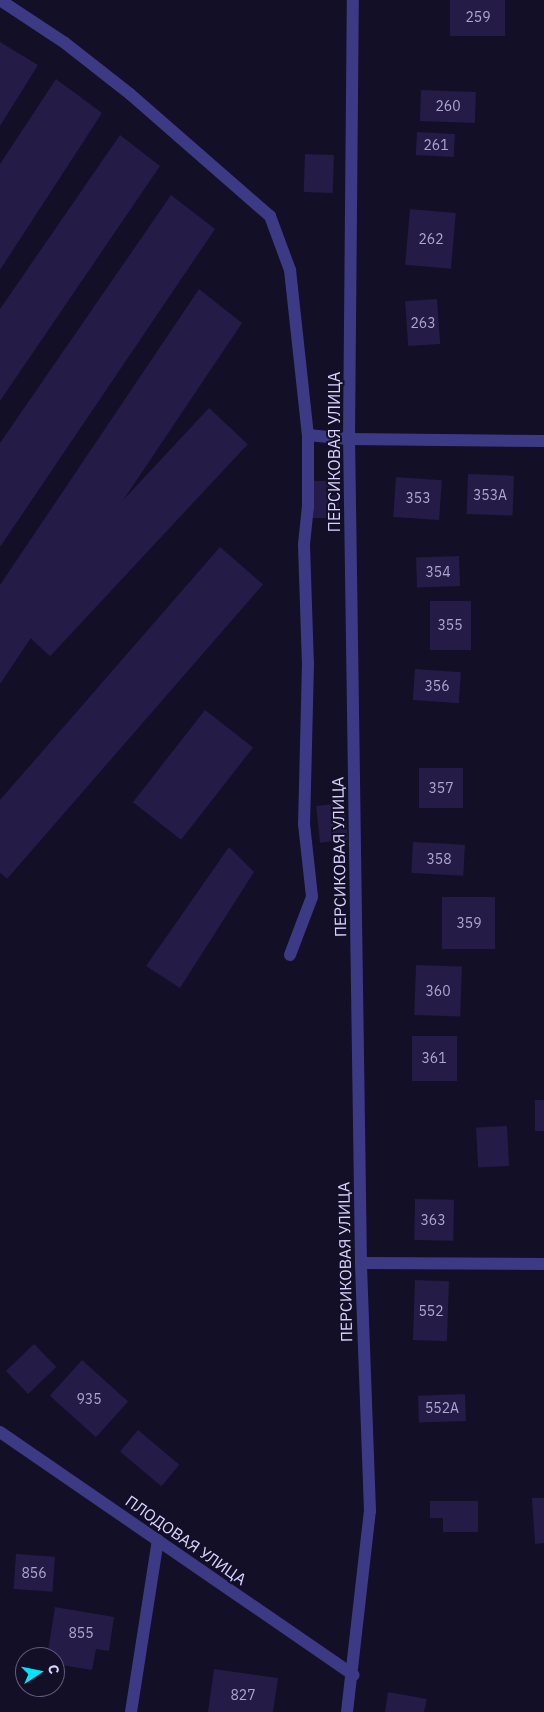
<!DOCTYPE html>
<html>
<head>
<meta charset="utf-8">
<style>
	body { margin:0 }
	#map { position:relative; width:544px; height:1712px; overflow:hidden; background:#130f26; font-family:"IBM Plex Sans",sans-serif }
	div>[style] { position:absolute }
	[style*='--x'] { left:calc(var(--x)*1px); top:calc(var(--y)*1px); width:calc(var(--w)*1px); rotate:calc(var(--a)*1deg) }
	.building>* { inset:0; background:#241b47; transform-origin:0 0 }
	.street>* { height:12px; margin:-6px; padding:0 6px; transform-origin:6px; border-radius:6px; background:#3d3a85 }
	span { translate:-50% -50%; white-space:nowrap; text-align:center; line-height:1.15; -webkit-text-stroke:4px #130f26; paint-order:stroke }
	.number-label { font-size:14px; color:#aca6d1 }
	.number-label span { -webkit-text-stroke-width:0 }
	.street-label { font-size:16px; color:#d9d4ff }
	.north { position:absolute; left:15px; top:1647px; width:50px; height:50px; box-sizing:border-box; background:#130f26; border:1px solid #625e7d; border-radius:50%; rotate:79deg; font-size:14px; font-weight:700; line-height:20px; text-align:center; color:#d9d4ff }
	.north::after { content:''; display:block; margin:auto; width:18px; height:22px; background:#00e5ff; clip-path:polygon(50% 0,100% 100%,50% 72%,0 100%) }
</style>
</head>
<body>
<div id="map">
	<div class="building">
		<i style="left:450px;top:0;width:55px;height:36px"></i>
		<i style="clip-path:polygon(0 42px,38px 65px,0 126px)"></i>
		<i style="clip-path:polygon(56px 79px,102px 113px,0 270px,0 164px)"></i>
		<i style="left:421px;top:90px;width:55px;height:31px;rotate:2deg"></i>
		<i style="left:417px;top:132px;width:38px;height:23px;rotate:3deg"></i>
		<i style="clip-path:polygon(120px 135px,160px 166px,0 401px,0 309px)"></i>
		<i style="left:305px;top:154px;width:29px;height:38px;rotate:2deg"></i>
		<i style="clip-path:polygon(171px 195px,215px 229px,0 547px,0 443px)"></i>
		<i style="left:410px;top:209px;width:46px;height:56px;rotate:5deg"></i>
		<i style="clip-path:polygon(199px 289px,242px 323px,0 684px,0 585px)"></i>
		<i style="left:437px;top:299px;width:45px;height:32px;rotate:86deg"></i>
		<i style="left:209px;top:408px;width:53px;height:290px;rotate:43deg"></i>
		<i style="left:468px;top:474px;width:46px;height:40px;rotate:2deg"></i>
		<i style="left:396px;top:477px;width:46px;height:40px;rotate:4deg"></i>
		<i style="left:307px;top:481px;width:32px;height:37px"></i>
		<i style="left:220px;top:547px;width:57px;height:390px;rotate:41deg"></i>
		<i style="left:459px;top:556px;width:30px;height:43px;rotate:88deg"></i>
		<i style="left:430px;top:601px;width:41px;height:49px"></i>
		<i style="left:415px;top:669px;width:46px;height:31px;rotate:4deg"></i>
		<i style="left:205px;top:710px;width:61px;height:117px;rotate:38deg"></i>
		<i style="left:419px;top:768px;width:44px;height:40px"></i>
		<i style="left:344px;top:803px;width:37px;height:28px;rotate:84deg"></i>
		<i style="left:413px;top:842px;width:52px;height:31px;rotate:3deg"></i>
		<i style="clip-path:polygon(229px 847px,254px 872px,180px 988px,146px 966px)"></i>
		<i style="left:442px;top:897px;width:53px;height:52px"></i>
		<i style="left:416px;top:965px;width:46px;height:50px;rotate:2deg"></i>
		<i style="left:412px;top:1036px;width:45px;height:45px"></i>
		<i style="left:535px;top:1100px;width:9px;height:31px"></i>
		<i style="left:507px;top:1126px;width:40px;height:31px;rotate:87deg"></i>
		<i style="left:415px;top:1199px;width:39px;height:41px;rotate:1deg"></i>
		<i style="left:415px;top:1280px;width:34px;height:60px;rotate:2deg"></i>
		<i style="left:34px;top:1344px;width:32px;height:39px;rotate:46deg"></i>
		<i style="left:82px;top:1360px;width:62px;height:48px;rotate:42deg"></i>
		<i style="left:465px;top:1394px;width:27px;height:47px;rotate:88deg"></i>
		<i style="left:138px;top:1430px;width:54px;height:28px;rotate:40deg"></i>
		<i style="clip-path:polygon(532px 1498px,544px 1498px,544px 1543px,535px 1544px)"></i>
		<i style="clip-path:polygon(430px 1501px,478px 1501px,478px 1532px,443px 1532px,443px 1518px,430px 1518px)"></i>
		<i style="left:16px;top:1554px;width:39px;height:35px;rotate:4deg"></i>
		<i style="clip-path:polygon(55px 1607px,114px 1617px,109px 1651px,96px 1649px,92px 1670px,55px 1664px,55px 1657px,47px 1657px)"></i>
		<i style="clip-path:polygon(214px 1669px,278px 1678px,273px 1712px,208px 1712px)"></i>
		<i style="clip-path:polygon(388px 1692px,427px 1699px,424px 1712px,385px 1712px)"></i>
	</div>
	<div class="street">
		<i style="--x:0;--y:0;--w:78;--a:33.5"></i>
		<i style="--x:65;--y:43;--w:83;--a:38.1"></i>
		<i style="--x:130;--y:94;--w:186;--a:41.1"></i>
		<i style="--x:270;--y:216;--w:58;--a:69.7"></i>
		<i style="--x:290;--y:270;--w:166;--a:83.8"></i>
		<i style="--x:308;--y:435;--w:71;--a:90"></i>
		<i style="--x:308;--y:506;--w:39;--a:96"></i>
		<i style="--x:304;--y:545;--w:118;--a:88.1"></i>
		<i style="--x:308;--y:663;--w:161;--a:91.4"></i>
		<i style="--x:304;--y:824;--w:73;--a:83.7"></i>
		<i style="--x:312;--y:897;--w:62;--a:110.8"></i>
		<i style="--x:308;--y:435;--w:41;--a:5.6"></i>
		<i style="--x:349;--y:439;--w:195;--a:0.6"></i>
		<i style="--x:361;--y:1263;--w:183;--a:0.3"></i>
		<i style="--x:0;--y:1432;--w:429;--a:34.5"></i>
		<i style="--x:131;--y:1712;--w:174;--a:-81.1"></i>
		<i style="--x:347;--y:1712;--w:202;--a:-83.5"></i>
		<i style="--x:370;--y:1511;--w:248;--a:-92.1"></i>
		<i style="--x:361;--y:1263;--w:824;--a:-90.83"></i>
		<i style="--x:349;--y:439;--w:439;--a:-89.5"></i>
	</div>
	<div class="number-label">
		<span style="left:478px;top:17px">259</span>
		<span style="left:448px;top:106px">260</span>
		<span style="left:436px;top:145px">261</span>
		<span style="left:431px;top:239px">262</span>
		<span style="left:423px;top:323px">263</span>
		<span style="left:490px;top:495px">353А</span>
		<span style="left:418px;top:498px">353</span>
		<span style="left:438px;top:572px">354</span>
		<span style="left:450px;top:625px">355</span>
		<span style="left:437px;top:686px">356</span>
		<span style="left:441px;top:788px">357</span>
		<span style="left:439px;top:859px">358</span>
		<span style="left:469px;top:923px">359</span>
		<span style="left:438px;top:991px">360</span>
		<span style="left:434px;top:1058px">361</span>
		<span style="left:433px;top:1220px">363</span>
		<span style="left:431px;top:1311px">552</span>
		<span style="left:89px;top:1399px">935</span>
		<span style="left:442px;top:1408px">552А</span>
		<span style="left:34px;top:1573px">856</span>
		<span style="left:81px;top:1633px">855</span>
		<span style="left:243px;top:1695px">827</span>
	</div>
	<div class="street-label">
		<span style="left:334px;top:452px;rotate:-90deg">ПЕРСИКОВАЯ УЛИЦА</span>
		<span style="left:339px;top:857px;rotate:-91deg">ПЕРСИКОВАЯ УЛИЦА</span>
		<span style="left:345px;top:1262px;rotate:-91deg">ПЕРСИКОВАЯ УЛИЦА</span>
		<span style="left:186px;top:1540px;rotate:35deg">ПЛОДОВАЯ УЛИЦА</span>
	</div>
	<div class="north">С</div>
</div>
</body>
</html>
